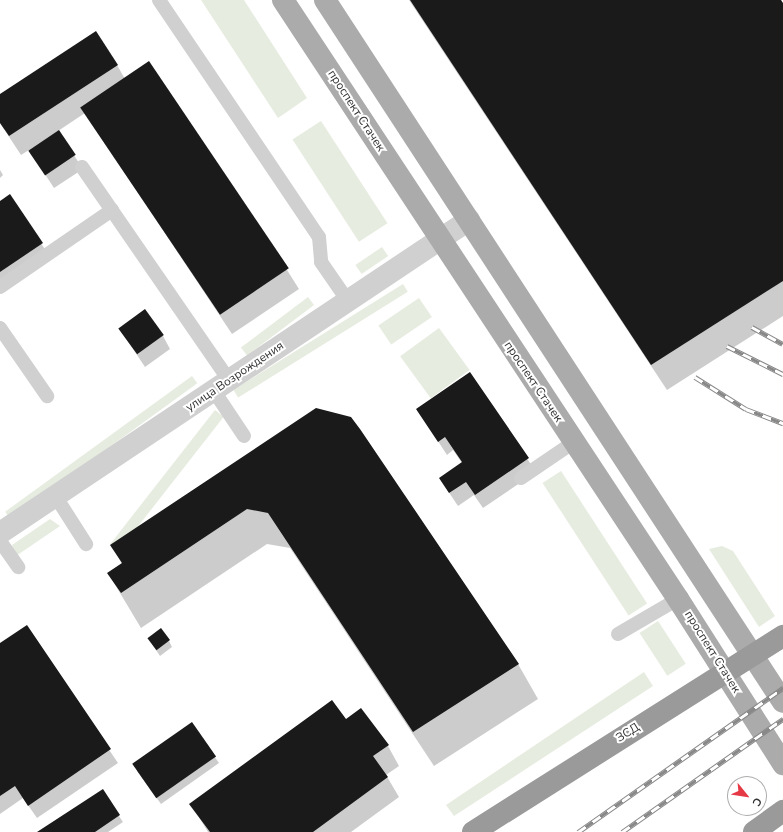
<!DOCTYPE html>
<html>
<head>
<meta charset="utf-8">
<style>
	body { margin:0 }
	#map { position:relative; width:783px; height:832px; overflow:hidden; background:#fff; font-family:"Nunito Sans",sans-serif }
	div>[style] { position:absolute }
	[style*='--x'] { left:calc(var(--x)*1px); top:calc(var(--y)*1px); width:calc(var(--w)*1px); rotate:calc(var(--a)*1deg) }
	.green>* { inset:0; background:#e6ecdf; transform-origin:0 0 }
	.shadow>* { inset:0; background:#0003 }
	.building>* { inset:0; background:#1a1a1a; transform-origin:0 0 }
	.service>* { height:14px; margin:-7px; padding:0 7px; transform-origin:7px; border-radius:7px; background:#d0d0d0 }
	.minor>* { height:22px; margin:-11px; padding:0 11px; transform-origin:11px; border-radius:11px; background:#d0d0d0 }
	.primary>* { height:22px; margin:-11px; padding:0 11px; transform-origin:11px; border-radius:11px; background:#ababab }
	.motorway>* { height:22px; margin:-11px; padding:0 11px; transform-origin:11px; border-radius:11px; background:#9a9a9a }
	.rail>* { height:4.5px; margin-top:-2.25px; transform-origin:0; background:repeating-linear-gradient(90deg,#fff 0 9px,#888 0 18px); box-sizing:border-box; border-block:1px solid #888 }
	.motorway-bridge>* { height:22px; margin:-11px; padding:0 11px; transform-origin:11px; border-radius:11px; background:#9a9a9a }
	span { translate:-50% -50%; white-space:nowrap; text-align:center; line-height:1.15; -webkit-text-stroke:4px #fff; paint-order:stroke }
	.street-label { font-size:12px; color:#333 }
	.north { position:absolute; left:727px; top:776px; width:40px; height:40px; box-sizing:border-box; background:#fff; border:1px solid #adadad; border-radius:50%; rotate:120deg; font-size:11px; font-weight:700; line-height:16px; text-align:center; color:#333 }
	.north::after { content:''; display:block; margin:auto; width:14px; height:18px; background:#e63946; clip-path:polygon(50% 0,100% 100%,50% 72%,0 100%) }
</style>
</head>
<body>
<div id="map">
	<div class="green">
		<i style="clip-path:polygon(201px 0,244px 0,307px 98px,278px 118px)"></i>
		<i style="left:321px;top:121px;width:122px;height:34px;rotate:57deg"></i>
		<i style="left:382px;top:247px;width:11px;height:32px;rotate:56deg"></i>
		<i style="left:403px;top:284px;width:9px;height:200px;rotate:58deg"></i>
		<i style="left:308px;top:297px;width:10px;height:84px;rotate:53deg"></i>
		<i style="left:419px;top:298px;width:23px;height:49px;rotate:56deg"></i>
		<i style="left:439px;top:328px;width:52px;height:48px;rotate:54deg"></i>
		<i style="left:192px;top:376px;width:9px;height:231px;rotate:54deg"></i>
		<i style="left:215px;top:410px;width:11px;height:170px;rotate:38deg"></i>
		<i style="left:561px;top:471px;width:158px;height:22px;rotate:57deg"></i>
		<i style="clip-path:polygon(50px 519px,60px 526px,16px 556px,12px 545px)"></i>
		<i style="clip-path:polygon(722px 546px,733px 551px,775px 616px,759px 627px,709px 549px)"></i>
		<i style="left:658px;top:621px;width:51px;height:22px;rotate:57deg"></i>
		<i style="clip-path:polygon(644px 672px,653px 686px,454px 816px,446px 805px)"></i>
	</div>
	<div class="shadow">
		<i style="clip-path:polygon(409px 0,780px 0,783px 5px,783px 316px,667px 390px)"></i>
		<i style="clip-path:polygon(117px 65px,125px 79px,287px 270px,299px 289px,232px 334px,85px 113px,58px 131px,83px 169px,54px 188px,29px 150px,21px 155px,0 123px,0 95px)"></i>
		<i style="clip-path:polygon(0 170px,3px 175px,0 178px)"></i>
		<i style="clip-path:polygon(10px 196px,50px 257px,0 291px,0 202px)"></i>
		<i style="clip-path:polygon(119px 328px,163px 336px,170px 349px,145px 367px)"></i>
		<i style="clip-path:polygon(470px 373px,536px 472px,483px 508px,474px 495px,458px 506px,448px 491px,440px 478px,462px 463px,453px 450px,447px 455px,417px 409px)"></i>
		<i style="clip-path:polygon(317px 409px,518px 664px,538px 699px,434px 766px,290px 548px,267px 544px,141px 628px,108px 573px,122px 564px,112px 545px)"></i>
		<i style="clip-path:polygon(26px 626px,118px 763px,37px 818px,23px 798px,0 814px,0 644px)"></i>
		<i style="clip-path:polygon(169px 641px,172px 647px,160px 656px,152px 644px)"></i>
		<i style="clip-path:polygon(346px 720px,388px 746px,399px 766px,386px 775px,399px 797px,351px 832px,208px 832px,191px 804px)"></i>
		<i style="clip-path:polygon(191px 723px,219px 763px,161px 804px,137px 771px)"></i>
		<i style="clip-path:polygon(102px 791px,123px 822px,108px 832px,39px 832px)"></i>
	</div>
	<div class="building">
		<i style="clip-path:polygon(410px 0,781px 0,783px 3px,783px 281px,651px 365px)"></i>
		<i style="clip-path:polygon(96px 31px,118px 65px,9px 136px,0 123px,0 94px)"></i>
		<i style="left:149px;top:61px;width:250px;height:83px;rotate:56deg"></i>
		<i style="left:59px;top:130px;width:30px;height:37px;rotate:56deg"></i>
		<i style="clip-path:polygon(10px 194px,43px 243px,0 272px,0 201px)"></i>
		<i style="left:145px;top:309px;width:32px;height:33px;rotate:54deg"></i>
		<i style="clip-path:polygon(470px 372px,529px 458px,475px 495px,466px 482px,449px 493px,439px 478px,462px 462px,445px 437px,438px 442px,416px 409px)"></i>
		<i style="clip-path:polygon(316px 408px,351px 417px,360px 429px,519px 664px,413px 732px,268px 513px,247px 509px,121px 593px,107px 573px,122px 563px,110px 545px)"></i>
		<i style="clip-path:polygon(27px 625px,111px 749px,28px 806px,15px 786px,0 796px,0 643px)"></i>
		<i style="left:161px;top:628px;width:15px;height:17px;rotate:53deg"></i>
		<i style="clip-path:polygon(332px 700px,346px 719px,361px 708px,389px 745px,373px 756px,388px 777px,313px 832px,210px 832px,189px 804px)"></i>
		<i style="left:192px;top:722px;width:42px;height:73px;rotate:55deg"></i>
		<i style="clip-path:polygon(103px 789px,120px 815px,95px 832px,37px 832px)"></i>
	</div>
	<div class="service">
		<i style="--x:159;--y:0;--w:286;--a:56"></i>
		<i style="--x:319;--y:237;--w:25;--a:85"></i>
		<i style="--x:321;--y:262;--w:47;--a:55.3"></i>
		<i style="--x:82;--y:167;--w:259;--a:55.4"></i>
		<i style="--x:0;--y:287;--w:136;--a:-34.5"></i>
		<i style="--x:0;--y:328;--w:83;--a:55.3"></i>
		<i style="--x:214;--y:391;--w:54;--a:56.3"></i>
		<i style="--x:521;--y:478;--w:64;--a:-34.2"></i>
		<i style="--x:56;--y:497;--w:56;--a:57.4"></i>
		<i style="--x:0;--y:541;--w:32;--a:55"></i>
		<i style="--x:618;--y:634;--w:69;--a:-30.3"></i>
	</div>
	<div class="minor">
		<i style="--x:0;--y:533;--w:564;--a:-33.72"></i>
	</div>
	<div class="primary">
		<i style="--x:283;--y:0;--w:718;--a:56.6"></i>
		<i style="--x:678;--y:599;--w:196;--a:57.5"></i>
		<i style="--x:325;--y:0;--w:838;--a:56.88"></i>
	</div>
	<div class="motorway">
		<i style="--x:754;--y:832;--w:36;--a:-36"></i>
	</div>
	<div class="rail">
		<i style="--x:752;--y:327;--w:35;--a:29"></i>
		<i style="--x:727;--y:346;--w:63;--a:26.6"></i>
		<i style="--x:695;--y:377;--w:60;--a:32.1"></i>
		<i style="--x:746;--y:409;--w:40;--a:21"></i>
		<i style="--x:578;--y:832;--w:251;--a:-35.1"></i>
		<i style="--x:622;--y:832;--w:197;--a:-35.1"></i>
	</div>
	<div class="motorway-bridge">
		<i style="--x:473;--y:832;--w:367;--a:-32.3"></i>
	</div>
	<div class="street-label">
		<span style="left:356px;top:111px;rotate:57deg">проспект Стачек</span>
		<span style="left:235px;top:377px;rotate:-34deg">улица Возрождения</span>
		<span style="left:533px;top:382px;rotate:56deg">проспект Стачек</span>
		<span style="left:712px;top:652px;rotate:58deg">проспект Стачек</span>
		<span style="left:628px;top:733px;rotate:-32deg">ЗСД</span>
	</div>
	<div class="north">С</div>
</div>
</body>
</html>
